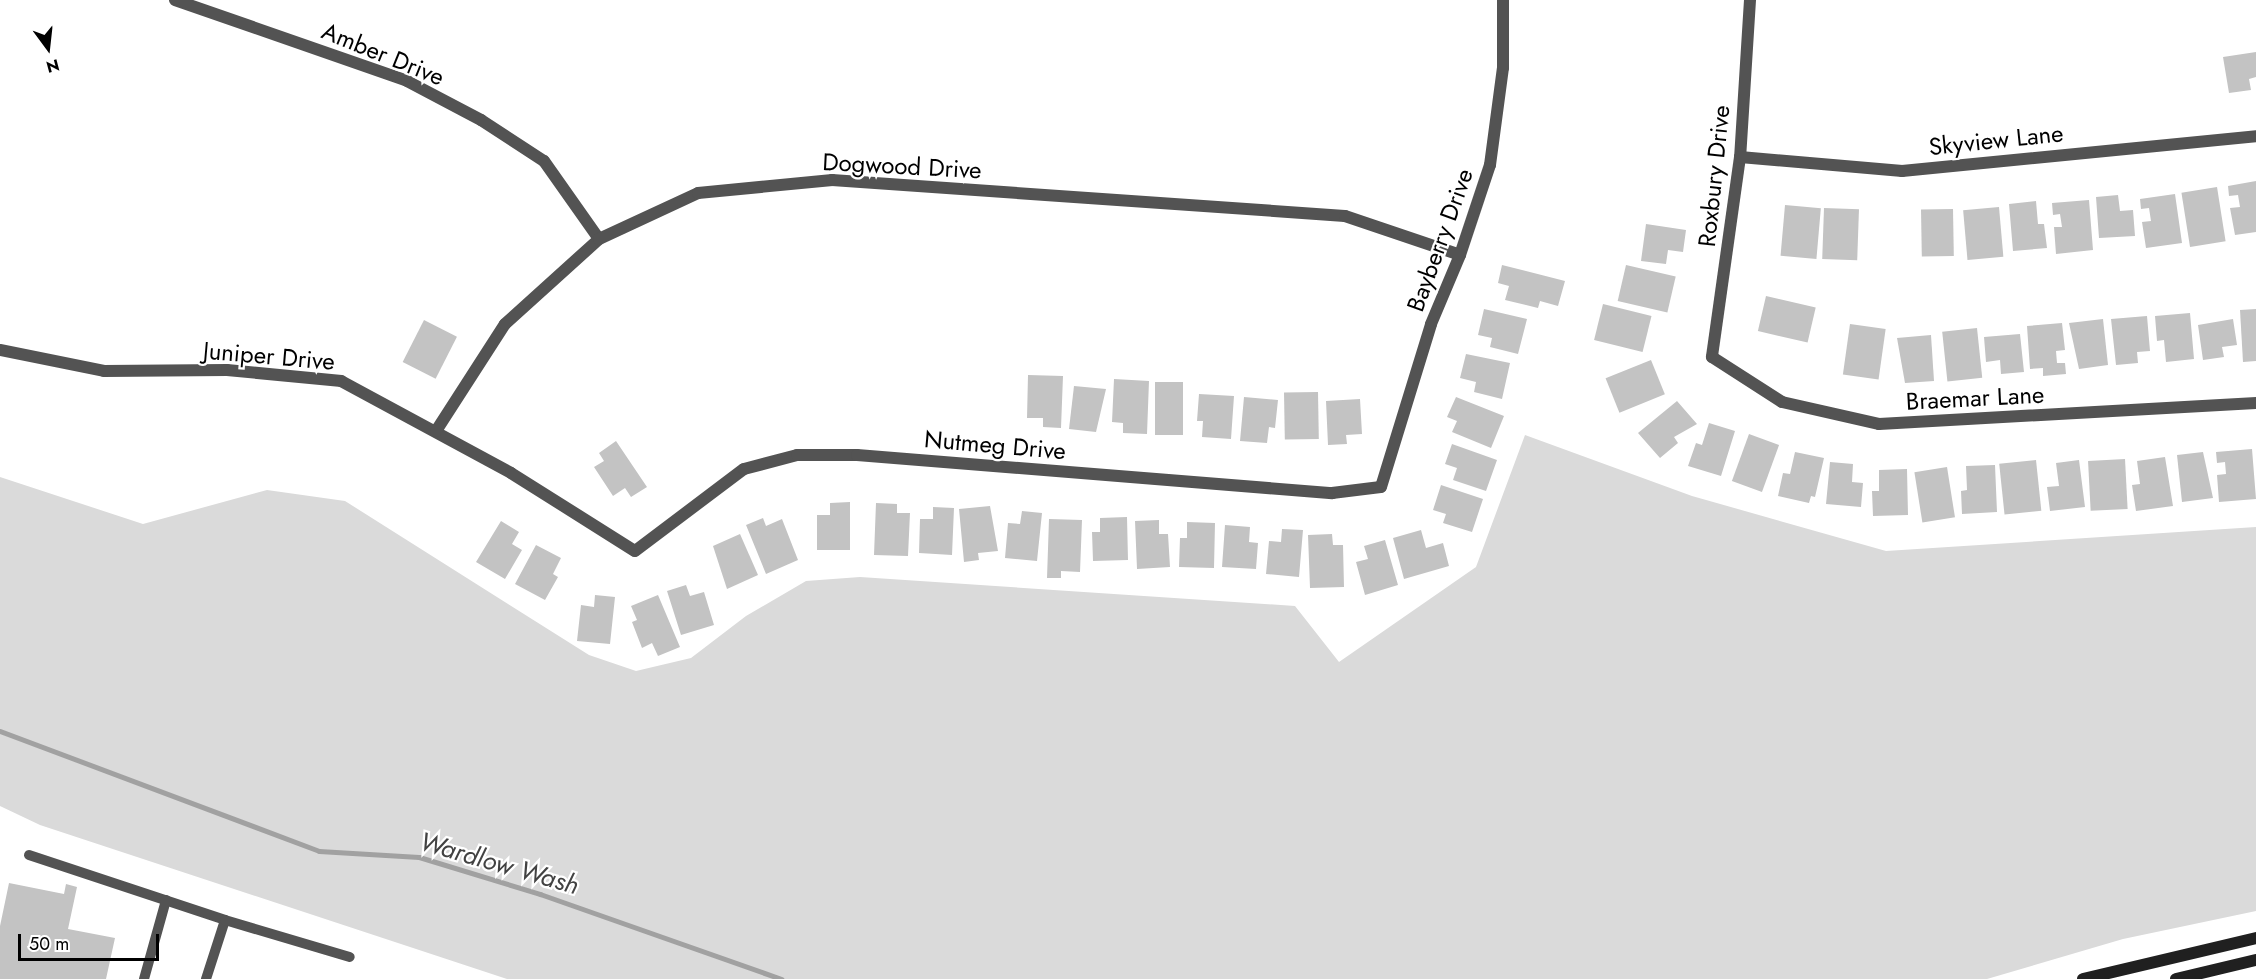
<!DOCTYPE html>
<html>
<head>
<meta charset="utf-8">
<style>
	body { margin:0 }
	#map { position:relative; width:2256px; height:979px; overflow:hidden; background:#fff; font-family:Jost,sans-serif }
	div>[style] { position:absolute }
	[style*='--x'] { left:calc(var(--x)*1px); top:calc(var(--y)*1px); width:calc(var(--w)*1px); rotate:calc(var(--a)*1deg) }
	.green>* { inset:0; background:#dadada }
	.stream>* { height:5px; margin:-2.5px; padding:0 2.5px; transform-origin:2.5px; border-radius:2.5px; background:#a1a1a1 }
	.building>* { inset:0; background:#c3c3c3; transform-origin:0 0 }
	.lane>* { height:10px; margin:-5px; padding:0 5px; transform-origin:5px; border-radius:5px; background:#535353 }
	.street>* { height:12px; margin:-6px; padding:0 6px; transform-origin:6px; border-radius:6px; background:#535353 }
	.secondary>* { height:12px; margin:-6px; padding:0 6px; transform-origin:6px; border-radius:6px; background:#202020 }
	span { translate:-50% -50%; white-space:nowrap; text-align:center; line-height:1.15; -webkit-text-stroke:4.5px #fff; paint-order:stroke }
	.street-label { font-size:24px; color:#000 }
	.water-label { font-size:26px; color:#424242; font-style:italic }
	.north { position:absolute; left:18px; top:18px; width:60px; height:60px; -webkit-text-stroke:4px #fff; paint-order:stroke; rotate:165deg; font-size:16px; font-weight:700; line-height:24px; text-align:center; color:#000 }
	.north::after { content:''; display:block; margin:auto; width:21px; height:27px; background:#000; clip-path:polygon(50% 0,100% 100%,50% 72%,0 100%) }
	.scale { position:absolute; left:18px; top:934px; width:141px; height:27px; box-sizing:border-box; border:3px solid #000; border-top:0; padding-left:8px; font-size:18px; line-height:21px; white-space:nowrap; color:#000; -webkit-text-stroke:4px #fff; paint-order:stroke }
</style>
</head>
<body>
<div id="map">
	<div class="green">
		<i style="clip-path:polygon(1525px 435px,1692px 496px,1886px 551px,2256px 527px,2256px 911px,2123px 939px,1987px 979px,507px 979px,40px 825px,0 806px,0 477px,143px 524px,267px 490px,345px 501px,589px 655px,636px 671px,691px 658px,746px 616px,806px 581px,860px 577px,1295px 606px,1339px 662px,1476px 567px)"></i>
	</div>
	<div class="stream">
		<i style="--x:0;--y:731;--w:341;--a:20.6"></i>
		<i style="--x:319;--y:851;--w:100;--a:3.4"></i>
		<i style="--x:419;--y:857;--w:127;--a:17"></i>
		<i style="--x:540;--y:894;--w:256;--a:19.4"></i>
	</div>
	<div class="building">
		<i style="clip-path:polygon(2256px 52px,2256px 77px,2249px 79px,2251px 90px,2229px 93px,2223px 57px)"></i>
		<i style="clip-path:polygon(2256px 181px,2256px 232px,2235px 235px,2230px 208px,2240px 207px,2238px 195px,2229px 196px,2228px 186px)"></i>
		<i style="left:2217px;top:187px;width:55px;height:36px;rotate:81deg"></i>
		<i style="clip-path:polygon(2175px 194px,2182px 243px,2146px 248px,2142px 222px,2151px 221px,2149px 208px,2141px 209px,2140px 199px)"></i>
		<i style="clip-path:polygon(2118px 195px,2120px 211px,2133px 210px,2135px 236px,2099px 238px,2096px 197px)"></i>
		<i style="clip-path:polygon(2089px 200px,2093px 250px,2056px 254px,2054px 227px,2062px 227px,2060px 214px,2053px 215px,2052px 203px)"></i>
		<i style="clip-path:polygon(2036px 201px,2038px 224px,2044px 224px,2047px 248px,2013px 251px,2009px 204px)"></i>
		<i style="left:1785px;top:205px;width:36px;height:51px;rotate:5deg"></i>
		<i style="left:1999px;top:207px;width:50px;height:36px;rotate:85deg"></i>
		<i style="left:1824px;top:208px;width:35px;height:51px;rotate:2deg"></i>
		<i style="left:1953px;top:209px;width:47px;height:32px;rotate:89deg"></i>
		<i style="clip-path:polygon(1646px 224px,1686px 230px,1683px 252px,1668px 250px,1666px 264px,1641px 261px)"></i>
		<i style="clip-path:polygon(1502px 265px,1565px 281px,1558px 306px,1540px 301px,1538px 308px,1505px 300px,1509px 286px,1498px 283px)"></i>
		<i style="left:1626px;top:265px;width:51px;height:37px;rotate:13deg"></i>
		<i style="left:1766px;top:296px;width:51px;height:36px;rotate:13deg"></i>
		<i style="left:1603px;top:304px;width:50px;height:37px;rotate:14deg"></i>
		<i style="clip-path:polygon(1484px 309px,1527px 319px,1518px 354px,1490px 347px,1492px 338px,1478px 335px)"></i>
		<i style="clip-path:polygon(2256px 309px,2256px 361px,2243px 362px,2240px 310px)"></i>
		<i style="clip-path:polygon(2190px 313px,2194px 359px,2166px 362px,2164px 340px,2157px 341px,2155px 316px)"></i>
		<i style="clip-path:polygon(2147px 316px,2150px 351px,2137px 352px,2138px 363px,2116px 365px,2111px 319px)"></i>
		<i style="clip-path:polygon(2103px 319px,2108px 365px,2079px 369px,2069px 323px)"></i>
		<i style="clip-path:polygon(2233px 319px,2237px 345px,2222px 347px,2224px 357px,2203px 360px,2198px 325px)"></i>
		<i style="left:424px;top:320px;width:37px;height:47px;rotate:27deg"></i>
		<i style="clip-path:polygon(2062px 323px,2065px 350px,2056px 351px,2057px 363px,2065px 363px,2066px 374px,2043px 376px,2043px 368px,2030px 369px,2027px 326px)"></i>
		<i style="left:1850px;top:324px;width:36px;height:51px;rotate:8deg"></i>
		<i style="left:1977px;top:328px;width:50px;height:35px;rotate:84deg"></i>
		<i style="clip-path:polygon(2020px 334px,2024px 372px,2001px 374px,2000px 360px,1986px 362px,1984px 337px)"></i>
		<i style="clip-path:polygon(1931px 335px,1934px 381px,1905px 383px,1897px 338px)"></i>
		<i style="clip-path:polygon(1466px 354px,1510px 363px,1502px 399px,1474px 392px,1476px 382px,1460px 378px)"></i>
		<i style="left:1651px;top:360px;width:37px;height:49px;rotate:68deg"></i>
		<i style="clip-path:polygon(1028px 375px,1063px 376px,1061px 428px,1043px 427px,1043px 418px,1027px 418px)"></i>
		<i style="clip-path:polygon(1114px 379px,1149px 381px,1147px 434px,1123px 433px,1123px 423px,1112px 422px)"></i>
		<i style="left:1155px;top:382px;width:28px;height:53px"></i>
		<i style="clip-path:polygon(1074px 386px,1106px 389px,1096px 432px,1069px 429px)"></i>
		<i style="left:1318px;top:392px;width:47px;height:34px;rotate:89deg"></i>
		<i style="clip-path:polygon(1199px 394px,1234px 396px,1231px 439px,1202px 437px,1203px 421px,1197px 421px)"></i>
		<i style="clip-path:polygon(1244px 397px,1278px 400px,1275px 428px,1269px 427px,1267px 443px,1240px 441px)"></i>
		<i style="clip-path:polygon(1456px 397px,1504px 416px,1491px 448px,1452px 432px,1457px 421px,1447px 417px)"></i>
		<i style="clip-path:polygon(1360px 399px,1362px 434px,1346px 435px,1347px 444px,1328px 445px,1326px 401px)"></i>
		<i style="clip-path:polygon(1677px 401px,1697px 424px,1674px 437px,1678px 443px,1660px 458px,1638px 433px)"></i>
		<i style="clip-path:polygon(1709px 423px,1735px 431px,1721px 476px,1688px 466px,1696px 443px,1702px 445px)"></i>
		<i style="left:1749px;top:434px;width:32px;height:50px;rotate:20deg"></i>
		<i style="clip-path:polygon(616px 441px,647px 487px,631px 497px,625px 488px,613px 496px,594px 467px,604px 461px,599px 453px)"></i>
		<i style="clip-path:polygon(1452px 444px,1497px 460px,1486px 491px,1453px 480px,1457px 468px,1445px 464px)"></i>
		<i style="clip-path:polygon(2252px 449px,2256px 499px,2219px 502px,2217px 475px,2226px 474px,2225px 462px,2217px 463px,2216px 452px)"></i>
		<i style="clip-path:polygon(1795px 452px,1824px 458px,1815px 497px,1811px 496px,1809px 503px,1778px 496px,1783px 473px,1790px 474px)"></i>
		<i style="clip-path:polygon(2203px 452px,2213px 498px,2182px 502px,2177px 455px)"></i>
		<i style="clip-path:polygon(2165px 457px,2173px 506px,2136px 511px,2132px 485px,2140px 484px,2137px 461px)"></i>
		<i style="left:2125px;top:459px;width:50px;height:37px;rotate:87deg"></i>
		<i style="left:2036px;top:460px;width:51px;height:37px;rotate:84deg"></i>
		<i style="clip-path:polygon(2079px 460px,2085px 507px,2050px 511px,2047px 487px,2059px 486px,2056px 463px)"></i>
		<i style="clip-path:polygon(1830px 462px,1853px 464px,1852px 482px,1863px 483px,1861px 507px,1826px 504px)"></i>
		<i style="clip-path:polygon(1995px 465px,1997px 512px,1962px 514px,1961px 491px,1967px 490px,1966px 466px)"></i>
		<i style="left:1947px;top:467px;width:51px;height:33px;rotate:81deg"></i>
		<i style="clip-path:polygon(1907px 469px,1908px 515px,1873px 516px,1872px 491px,1879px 491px,1879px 470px)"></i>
		<i style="clip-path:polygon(1441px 485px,1483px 499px,1472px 532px,1443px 523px,1446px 514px,1433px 510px)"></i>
		<i style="clip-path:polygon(850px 502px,850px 550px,817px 550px,817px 515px,830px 515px,830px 503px)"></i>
		<i style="clip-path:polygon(876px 503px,897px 504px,897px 513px,910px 513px,908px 556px,874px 555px)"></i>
		<i style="clip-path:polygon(990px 506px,998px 551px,978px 553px,979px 560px,964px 562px,959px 509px)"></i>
		<i style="clip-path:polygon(933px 507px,954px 508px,952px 555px,919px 553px,920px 519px,933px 519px)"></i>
		<i style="clip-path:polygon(1022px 511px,1042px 513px,1037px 561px,1005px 558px,1008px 523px,1020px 524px)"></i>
		<i style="clip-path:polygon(1127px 517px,1128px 560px,1093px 561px,1092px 532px,1100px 532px,1100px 518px)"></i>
		<i style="clip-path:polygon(763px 518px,766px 526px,782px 519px,798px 560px,766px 574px,746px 525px)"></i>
		<i style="clip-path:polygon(1049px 519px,1082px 520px,1080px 572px,1061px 571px,1061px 578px,1047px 578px)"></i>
		<i style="clip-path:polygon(1159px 520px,1159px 534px,1168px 534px,1170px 567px,1137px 569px,1135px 521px)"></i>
		<i style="clip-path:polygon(501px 521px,519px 532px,512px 544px,522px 550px,505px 579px,476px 562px)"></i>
		<i style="clip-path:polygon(1187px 522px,1215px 523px,1214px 568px,1179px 567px,1180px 538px,1187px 538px)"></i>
		<i style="clip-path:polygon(1225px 525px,1250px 527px,1249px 542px,1258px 543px,1256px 569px,1222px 567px)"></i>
		<i style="clip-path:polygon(1282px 529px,1303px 530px,1299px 577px,1266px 574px,1269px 541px,1281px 542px)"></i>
		<i style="clip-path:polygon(1421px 530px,1426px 548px,1443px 543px,1449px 566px,1404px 579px,1393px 538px)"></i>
		<i style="clip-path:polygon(740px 534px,758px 575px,727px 589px,713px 546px)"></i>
		<i style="clip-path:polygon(1332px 534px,1333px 545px,1343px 545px,1344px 587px,1310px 588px,1308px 535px)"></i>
		<i style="clip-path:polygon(1385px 540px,1398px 585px,1365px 595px,1356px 562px,1368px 559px,1364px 546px)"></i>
		<i style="clip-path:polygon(536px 545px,561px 558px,553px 574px,558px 577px,545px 600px,515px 584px)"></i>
		<i style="clip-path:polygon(686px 585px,690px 596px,704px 592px,714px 625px,681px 635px,667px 591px)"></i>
		<i style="clip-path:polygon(595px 595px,615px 597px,610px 644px,577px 641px,581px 605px,594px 607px)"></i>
		<i style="clip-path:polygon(658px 595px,680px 647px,658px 656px,652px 643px,642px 648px,632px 622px,637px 620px,631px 606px)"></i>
		<i style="clip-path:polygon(9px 883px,64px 894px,66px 884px,77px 887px,68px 929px,115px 938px,106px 979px,0 979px,0 926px)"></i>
	</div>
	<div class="lane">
		<i style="--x:29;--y:855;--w:206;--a:18.3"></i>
		<i style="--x:144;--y:979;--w:82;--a:-74.4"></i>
		<i style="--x:206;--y:979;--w:62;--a:-72.1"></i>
		<i style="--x:225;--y:920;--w:130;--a:16.5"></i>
	</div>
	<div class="street">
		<i style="--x:175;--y:0;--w:246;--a:19.2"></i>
		<i style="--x:407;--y:81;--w:84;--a:27.8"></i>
		<i style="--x:481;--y:120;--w:75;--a:33.1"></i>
		<i style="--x:544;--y:161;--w:95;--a:54.8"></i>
		<i style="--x:1750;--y:0;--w:157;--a:93.6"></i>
		<i style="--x:1740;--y:157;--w:202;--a:98"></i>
		<i style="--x:1712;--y:357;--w:83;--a:32.7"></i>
		<i style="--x:1782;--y:402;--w:99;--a:12.8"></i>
		<i style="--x:1879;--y:424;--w:378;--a:-3.2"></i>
		<i style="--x:1740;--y:157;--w:163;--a:4.9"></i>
		<i style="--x:1902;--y:171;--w:356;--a:-5.6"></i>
		<i style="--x:0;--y:350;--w:106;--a:11.4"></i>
		<i style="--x:104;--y:371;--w:123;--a:-0.5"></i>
		<i style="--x:227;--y:370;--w:115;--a:5.5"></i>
		<i style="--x:341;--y:381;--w:193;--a:28.4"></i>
		<i style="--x:511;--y:473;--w:146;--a:32.2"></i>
		<i style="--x:635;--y:551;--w:136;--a:-37"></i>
		<i style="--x:744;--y:469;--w:55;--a:-14.8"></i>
		<i style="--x:797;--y:455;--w:60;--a:0"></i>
		<i style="--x:857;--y:455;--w:477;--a:4.6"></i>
		<i style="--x:1332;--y:493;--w:49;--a:-7"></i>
		<i style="--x:1381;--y:487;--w:170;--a:-72.9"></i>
		<i style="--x:1431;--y:324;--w:75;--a:-67.2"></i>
		<i style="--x:1460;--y:255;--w:95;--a:-71.6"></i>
		<i style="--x:1490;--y:165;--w:98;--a:-82.4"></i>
		<i style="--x:1503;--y:68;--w:68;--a:-90"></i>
		<i style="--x:436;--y:431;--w:127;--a:-57.2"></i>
		<i style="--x:505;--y:324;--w:127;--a:-42.1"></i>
		<i style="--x:599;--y:239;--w:109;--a:-24.9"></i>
		<i style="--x:698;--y:193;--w:135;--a:-5.5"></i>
		<i style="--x:832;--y:180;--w:514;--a:4.01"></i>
		<i style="--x:1345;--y:216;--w:121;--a:18.7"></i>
	</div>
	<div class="secondary">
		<i style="--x:2083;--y:979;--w:178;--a:-13.3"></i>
		<i style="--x:2176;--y:979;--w:82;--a:-13.4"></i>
	</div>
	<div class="street-label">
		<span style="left:383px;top:54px;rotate:22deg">Amber Drive</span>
		<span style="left:1996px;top:140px;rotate:-6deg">Skyview Lane</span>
		<span style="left:902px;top:166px;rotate:3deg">Dogwood Drive</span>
		<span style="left:1714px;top:176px;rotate:-84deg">Roxbury Drive</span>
		<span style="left:1440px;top:240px;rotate:-70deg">Bayberry Drive</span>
		<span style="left:269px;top:356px;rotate:5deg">Juniper Drive</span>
		<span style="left:1975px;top:398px;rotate:-3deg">Braemar Lane</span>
		<span style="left:995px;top:445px;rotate:5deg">Nutmeg Drive</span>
	</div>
	<div class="water-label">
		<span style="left:499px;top:864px;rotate:16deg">Wardlow Wash</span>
	</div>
	<div class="north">N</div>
	<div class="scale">50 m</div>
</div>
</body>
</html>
